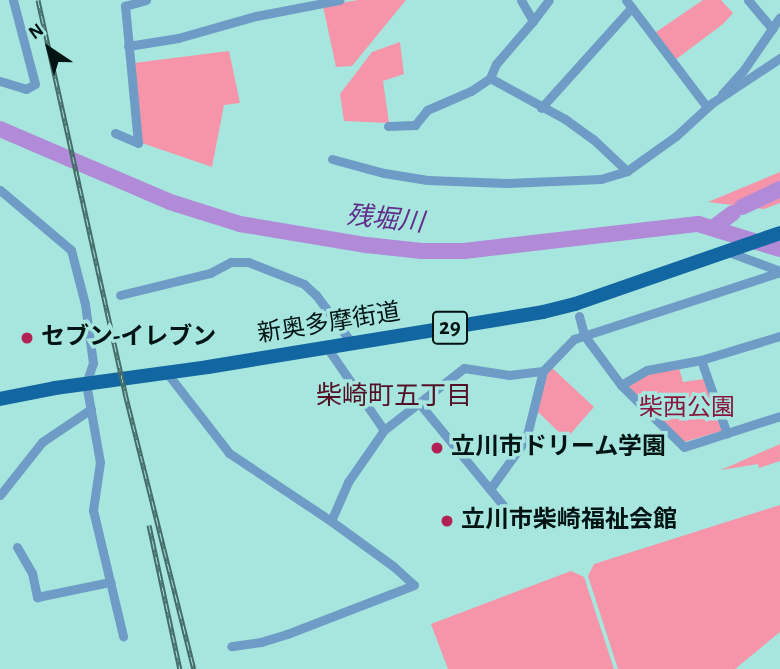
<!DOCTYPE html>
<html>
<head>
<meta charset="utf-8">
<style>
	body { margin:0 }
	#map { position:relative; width:780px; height:669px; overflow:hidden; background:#a6e6de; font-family:"Alegreya Sans","Noto Sans JP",sans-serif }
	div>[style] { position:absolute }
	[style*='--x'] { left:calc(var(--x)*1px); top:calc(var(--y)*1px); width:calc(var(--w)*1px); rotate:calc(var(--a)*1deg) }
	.green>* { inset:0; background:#f695a9 }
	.river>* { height:16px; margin:-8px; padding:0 8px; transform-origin:8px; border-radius:8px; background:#b18ad8 }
	.street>* { height:9px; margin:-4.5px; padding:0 4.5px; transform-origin:4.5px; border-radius:4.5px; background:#6e9cc6 }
	.primary>* { height:14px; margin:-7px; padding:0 7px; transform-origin:7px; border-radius:7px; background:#1266a2 }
	.rail>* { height:5px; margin-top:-2.5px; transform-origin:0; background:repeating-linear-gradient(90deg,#a6e6de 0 8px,#456c68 0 16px); box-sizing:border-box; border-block:2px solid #456c68 }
	.dots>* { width:19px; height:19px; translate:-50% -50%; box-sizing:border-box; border:4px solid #a6e6de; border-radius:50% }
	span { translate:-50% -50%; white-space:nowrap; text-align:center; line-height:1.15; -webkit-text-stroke:7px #a6e6de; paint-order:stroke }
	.shield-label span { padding:2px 5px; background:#a6e6de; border:2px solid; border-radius:5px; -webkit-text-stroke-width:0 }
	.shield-label { font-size:23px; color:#001513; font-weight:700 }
	.street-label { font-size:24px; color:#001513 }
	.poi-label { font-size:24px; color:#001513; font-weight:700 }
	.left { translate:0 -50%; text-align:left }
	.park-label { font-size:24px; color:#88163e }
	.water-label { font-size:26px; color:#612e8a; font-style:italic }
	.neighbourhood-label { font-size:26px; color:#530f25 }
	.north { position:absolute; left:14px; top:14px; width:70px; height:70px; -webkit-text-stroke:5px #a6e6de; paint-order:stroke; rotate:324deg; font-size:19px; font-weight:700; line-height:28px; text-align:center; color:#001513 }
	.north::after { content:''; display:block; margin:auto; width:24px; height:32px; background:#001513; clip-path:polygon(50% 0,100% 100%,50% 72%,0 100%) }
</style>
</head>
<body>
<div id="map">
	<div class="green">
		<i style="clip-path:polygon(358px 0,406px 0,352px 66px,336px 67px,323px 6px)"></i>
		<i style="clip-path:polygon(703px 0,721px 0,733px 13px,723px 24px,675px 60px,656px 32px)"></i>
		<i style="clip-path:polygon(400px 42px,404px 74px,383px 81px,389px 123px,344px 121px,340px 94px,372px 52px)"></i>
		<i style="clip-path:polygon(229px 51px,240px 103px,224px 105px,212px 167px,142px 143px,134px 63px)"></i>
		<i style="clip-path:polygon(780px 172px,780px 203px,764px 209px,708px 202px)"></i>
		<i style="clip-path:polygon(550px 366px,594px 407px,566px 439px,536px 410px)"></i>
		<i style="clip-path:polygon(679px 368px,683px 382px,704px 379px,722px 431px,684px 442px,629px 392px,630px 384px,649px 372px)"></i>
		<i style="clip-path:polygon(780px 444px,780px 461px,759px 468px,758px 464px,721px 470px)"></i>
		<i style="clip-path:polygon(780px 505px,780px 632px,735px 669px,618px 669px,588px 576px,594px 564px)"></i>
		<i style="clip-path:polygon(571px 571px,584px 577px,614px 669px,448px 669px,431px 624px)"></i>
	</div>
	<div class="river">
		<i style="--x:0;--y:129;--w:185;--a:23.2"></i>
		<i style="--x:170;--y:202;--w:73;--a:17.4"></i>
		<i style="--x:240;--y:224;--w:128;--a:9.5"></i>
		<i style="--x:366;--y:245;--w:56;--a:6.1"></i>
		<i style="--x:422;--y:251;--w:42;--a:0"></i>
		<i style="--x:464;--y:251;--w:236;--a:-6.6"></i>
		<i style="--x:698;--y:224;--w:86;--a:17"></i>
		<i style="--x:742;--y:207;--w:42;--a:-25.3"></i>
		<i style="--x:713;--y:228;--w:25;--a:-37"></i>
	</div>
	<div class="street">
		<i style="--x:626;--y:0;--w:134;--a:52.9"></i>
		<i style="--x:748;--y:0;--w:38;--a:50"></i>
		<i style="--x:533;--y:21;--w:26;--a:-53"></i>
		<i style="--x:128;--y:46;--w:51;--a:-9.1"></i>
		<i style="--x:178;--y:38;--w:81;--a:-15.8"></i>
		<i style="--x:256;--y:16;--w:85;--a:-10.9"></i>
		<i style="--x:490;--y:78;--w:85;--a:28.7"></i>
		<i style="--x:565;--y:119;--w:34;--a:36"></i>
		<i style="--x:593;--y:139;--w:47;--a:43.3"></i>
		<i style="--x:0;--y:81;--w:27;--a:17"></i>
		<i style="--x:26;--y:89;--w:10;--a:-29"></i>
		<i style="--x:35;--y:84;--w:87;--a:-104.7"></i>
		<i style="--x:722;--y:94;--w:31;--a:-48"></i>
		<i style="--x:743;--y:71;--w:65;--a:-55.6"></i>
		<i style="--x:541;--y:108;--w:135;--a:-48"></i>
		<i style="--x:388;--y:126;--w:27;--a:-2"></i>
		<i style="--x:415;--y:125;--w:19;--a:-51"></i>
		<i style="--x:427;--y:110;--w:48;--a:-23.4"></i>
		<i style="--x:471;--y:91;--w:23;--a:-34"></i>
		<i style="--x:490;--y:78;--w:15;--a:-67"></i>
		<i style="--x:496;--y:64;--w:57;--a:-49.3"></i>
		<i style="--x:533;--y:21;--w:24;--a:-120"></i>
		<i style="--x:115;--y:133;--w:25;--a:23"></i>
		<i style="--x:138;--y:143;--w:138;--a:-95.4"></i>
		<i style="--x:125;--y:6;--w:22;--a:-16"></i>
		<i style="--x:332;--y:159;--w:54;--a:15.1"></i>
		<i style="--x:384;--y:173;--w:44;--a:9.2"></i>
		<i style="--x:427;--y:180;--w:79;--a:2.2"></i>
		<i style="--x:506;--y:183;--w:95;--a:-2.4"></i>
		<i style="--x:601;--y:179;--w:27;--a:-17"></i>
		<i style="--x:627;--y:171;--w:60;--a:-35.5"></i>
		<i style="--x:676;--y:136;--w:49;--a:-42.5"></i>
		<i style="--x:712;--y:103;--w:82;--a:-33.5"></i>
		<i style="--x:0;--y:190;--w:93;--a:40.2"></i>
		<i style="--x:71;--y:250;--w:56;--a:75.5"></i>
		<i style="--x:85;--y:304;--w:60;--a:82.3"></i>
		<i style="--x:93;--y:363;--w:21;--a:109"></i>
		<i style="--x:86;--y:383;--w:80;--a:80"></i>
		<i style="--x:100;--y:462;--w:49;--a:98.3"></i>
		<i style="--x:93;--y:510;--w:130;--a:76.6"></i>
		<i style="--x:726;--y:251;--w:58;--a:20.3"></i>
		<i style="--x:120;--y:295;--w:93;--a:-13.7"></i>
		<i style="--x:210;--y:273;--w:24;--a:-28"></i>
		<i style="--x:231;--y:262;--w:17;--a:0"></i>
		<i style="--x:248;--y:262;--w:60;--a:21.4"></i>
		<i style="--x:304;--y:284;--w:16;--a:43"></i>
		<i style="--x:316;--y:295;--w:59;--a:53.3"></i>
		<i style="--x:579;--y:316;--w:20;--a:75"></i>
		<i style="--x:584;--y:335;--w:62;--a:53.5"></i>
		<i style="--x:621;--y:385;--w:88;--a:44.5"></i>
		<i style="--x:684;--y:447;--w:101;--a:-17.9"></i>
		<i style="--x:326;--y:346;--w:102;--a:55.4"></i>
		<i style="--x:701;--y:360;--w:78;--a:70.6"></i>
		<i style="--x:167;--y:373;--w:101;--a:52.2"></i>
		<i style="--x:229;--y:453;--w:123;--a:33.7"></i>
		<i style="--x:331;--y:521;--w:77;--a:36"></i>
		<i style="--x:393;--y:566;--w:28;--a:42"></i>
		<i style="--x:414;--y:585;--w:136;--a:158.9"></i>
		<i style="--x:287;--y:634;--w:27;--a:163"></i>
		<i style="--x:261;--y:642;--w:30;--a:172"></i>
		<i style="--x:621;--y:385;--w:30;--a:-30"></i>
		<i style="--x:647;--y:370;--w:55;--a:-10.5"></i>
		<i style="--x:701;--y:360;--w:83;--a:-16.9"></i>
		<i style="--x:419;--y:403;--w:161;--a:50.6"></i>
		<i style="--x:490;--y:489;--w:62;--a:-54.2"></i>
		<i style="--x:526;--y:439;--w:70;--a:-76"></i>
		<i style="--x:543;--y:371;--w:45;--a:-45.9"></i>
		<i style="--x:574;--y:339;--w:217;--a:-18"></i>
		<i style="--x:0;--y:495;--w:68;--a:-51.6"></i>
		<i style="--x:42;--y:442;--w:59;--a:-34"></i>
		<i style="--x:331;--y:521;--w:43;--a:-66.4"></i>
		<i style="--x:348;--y:482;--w:63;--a:-55.3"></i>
		<i style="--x:384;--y:430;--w:101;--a:-37.8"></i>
		<i style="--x:464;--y:368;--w:46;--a:8.8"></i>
		<i style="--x:509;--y:375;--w:34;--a:-7"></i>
		<i style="--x:17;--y:547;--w:30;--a:60"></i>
		<i style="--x:32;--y:573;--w:25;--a:78"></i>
		<i style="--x:37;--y:597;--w:75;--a:-11.6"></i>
	</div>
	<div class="primary">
		<i style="--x:0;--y:399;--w:56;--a:-11.3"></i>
		<i style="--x:55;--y:388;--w:154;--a:-7.8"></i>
		<i style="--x:208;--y:367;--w:339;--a:-9.3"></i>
		<i style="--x:543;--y:312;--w:33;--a:-14"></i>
		<i style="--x:575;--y:304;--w:217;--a:-19.1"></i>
	</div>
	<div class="rail">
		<i style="--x:38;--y:0;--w:403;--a:77.5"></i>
		<i style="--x:125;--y:393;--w:284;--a:76"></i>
		<i style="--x:149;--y:525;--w:147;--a:77.9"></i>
	</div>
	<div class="dots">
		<i style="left:27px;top:338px;background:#b12153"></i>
		<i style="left:437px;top:448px;background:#b12153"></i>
		<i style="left:447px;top:521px;background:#b12153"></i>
	</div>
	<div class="shield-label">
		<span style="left:450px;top:328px">29</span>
	</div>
	<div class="street-label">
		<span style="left:329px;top:324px;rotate:-9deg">新奥多摩街道</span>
	</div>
	<div class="poi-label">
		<span class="left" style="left:41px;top:338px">セブン-イレブン</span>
		<span class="left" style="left:451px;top:448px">立川市ドリーム学園</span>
		<span class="left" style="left:461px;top:521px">立川市柴崎福祉会館</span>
	</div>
	<div class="park-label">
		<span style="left:687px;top:409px">柴西公園</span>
	</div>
	<div class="water-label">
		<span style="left:385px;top:220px;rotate:6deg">残堀川</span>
	</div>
	<div class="neighbourhood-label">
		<span style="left:394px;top:397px">柴崎町五丁目</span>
	</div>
	<div class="north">N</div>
</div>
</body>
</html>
